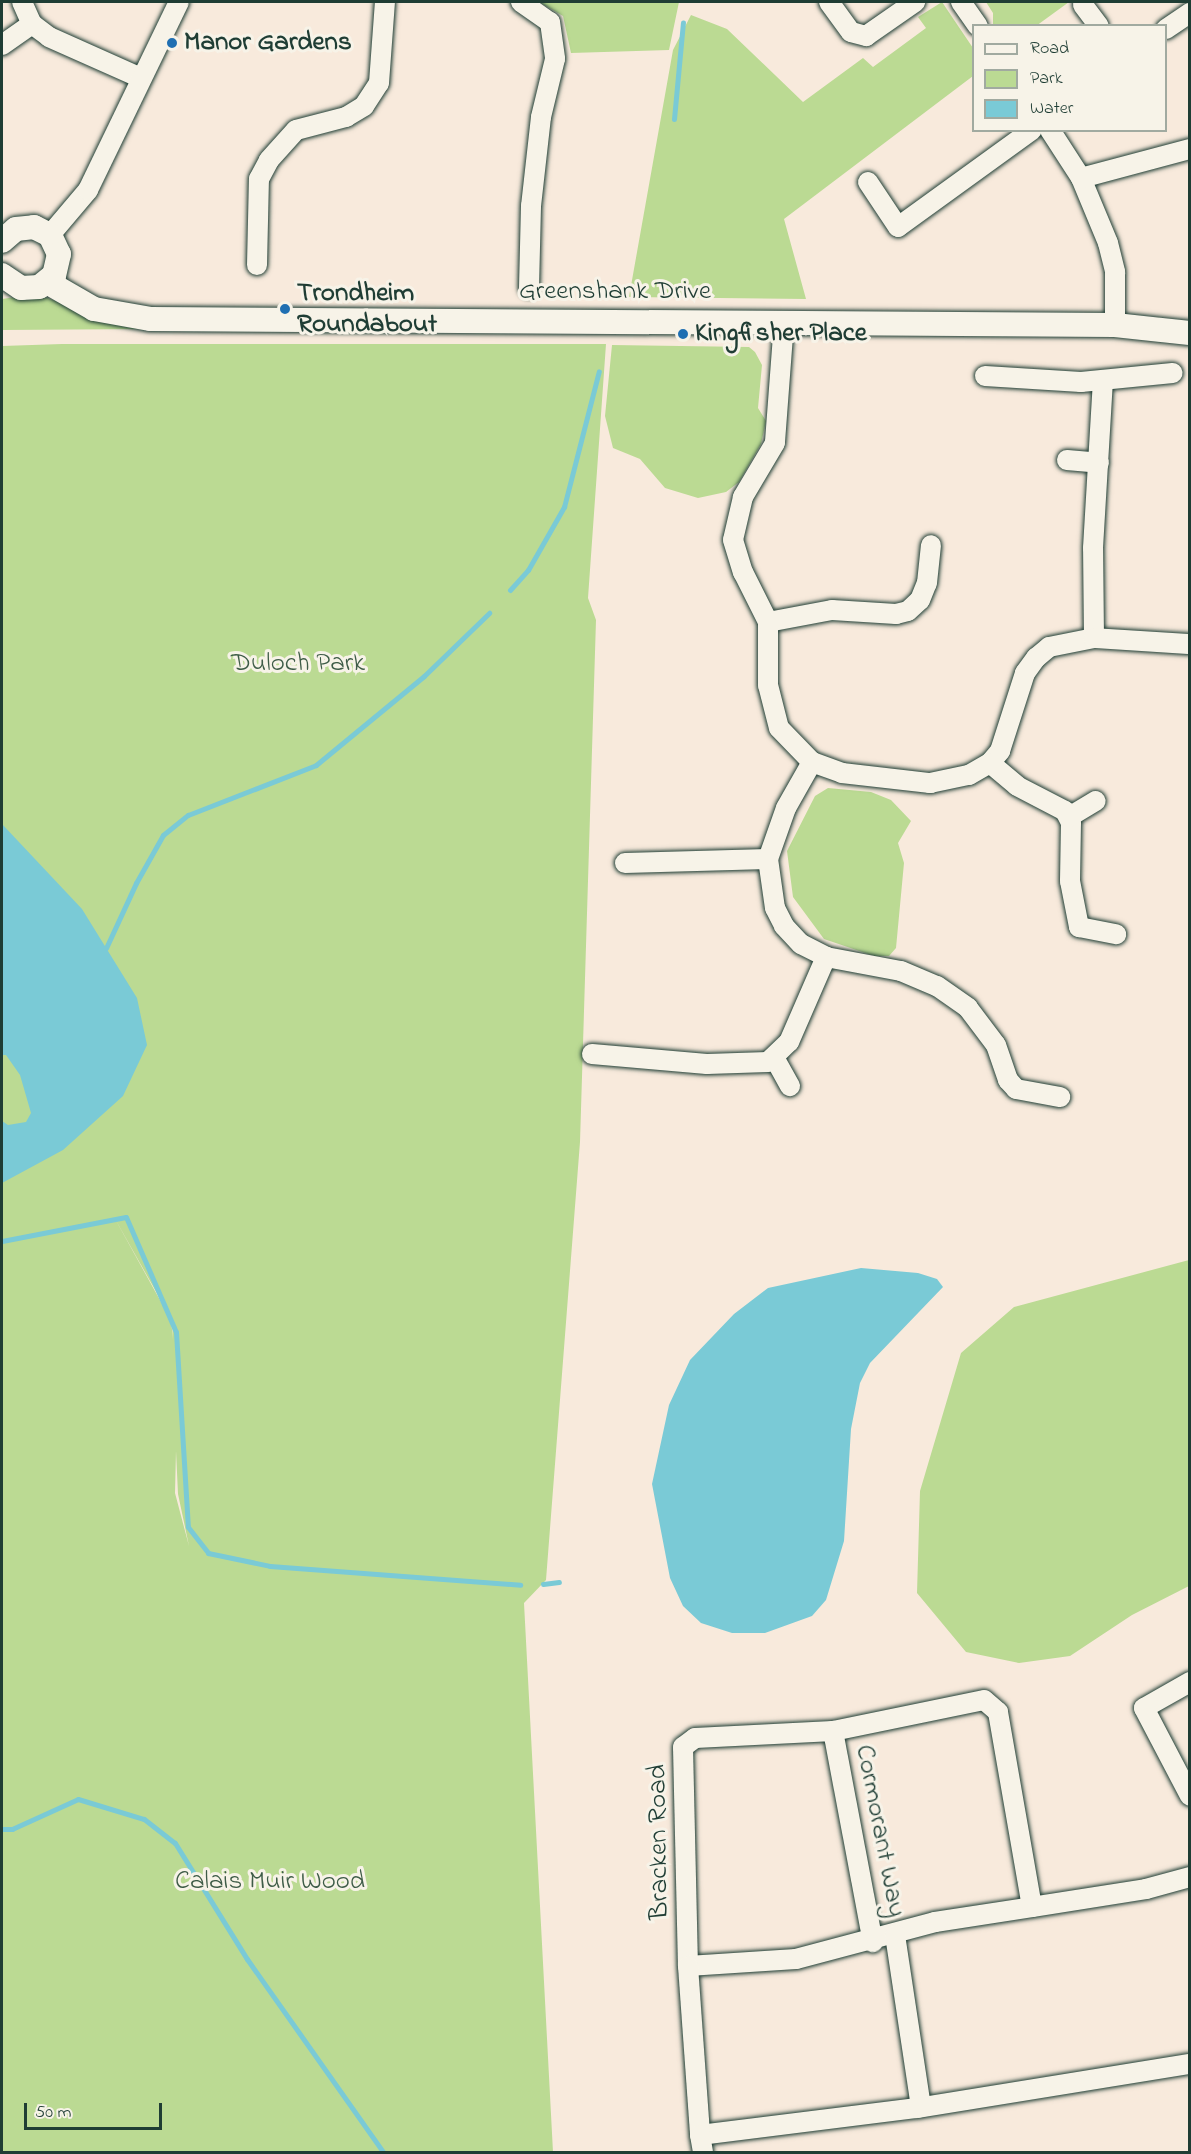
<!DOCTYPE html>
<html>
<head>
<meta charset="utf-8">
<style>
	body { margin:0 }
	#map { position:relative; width:1191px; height:2154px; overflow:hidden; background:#f8eadc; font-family:"Indie Flower",sans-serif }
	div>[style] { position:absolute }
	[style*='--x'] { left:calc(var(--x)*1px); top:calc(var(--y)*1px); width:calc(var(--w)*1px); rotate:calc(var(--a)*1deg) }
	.green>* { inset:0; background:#bbda93 }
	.water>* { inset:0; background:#7acad6 }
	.stream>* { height:5px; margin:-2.5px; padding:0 2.5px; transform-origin:2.5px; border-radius:2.5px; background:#7acad6 }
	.roads { filter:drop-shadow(0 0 2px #1f3d34) drop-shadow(0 0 2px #1f3d34) }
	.minor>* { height:20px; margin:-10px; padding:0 10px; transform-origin:10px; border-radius:10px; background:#f7f3e8 }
	.tertiary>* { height:24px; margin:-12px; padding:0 12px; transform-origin:12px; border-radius:12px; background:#f7f3e8 }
	.dots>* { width:16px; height:16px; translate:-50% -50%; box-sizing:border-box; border:3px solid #f7f3e8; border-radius:50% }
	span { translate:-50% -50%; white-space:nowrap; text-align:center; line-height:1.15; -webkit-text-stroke:6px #f7f3e8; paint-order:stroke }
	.poi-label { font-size:27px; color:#1f3d34; font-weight:700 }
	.left { translate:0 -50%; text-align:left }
	.street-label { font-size:27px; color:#1f3d34 }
	.park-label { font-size:27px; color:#3e5c47 }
	.frame { position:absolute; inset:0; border:3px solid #1f3d34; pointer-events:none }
	.legend { position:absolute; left:972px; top:24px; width:195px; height:108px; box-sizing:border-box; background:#f7f3e8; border:2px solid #a1aaa0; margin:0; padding:8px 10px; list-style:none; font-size:18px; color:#1f3d34 }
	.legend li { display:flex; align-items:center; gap:12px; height:30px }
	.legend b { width:30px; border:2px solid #a1aaa0 }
	.scale { position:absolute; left:24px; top:2103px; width:138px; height:27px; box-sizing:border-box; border:3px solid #1f3d34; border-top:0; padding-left:8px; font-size:18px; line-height:21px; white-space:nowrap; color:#1f3d34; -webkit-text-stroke:4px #f7f3e8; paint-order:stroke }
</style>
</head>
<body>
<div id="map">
	<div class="green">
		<i style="clip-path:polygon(539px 2px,679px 2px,669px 50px,571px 53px,563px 16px)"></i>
		<i style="clip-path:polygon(942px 2px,973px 48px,973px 76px,784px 219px,806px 299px,629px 297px,673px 50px,691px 15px,727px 29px,803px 102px,863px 58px,873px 67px,926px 28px,918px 17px)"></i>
		<i style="clip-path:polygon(986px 2px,1069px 2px,1036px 26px,993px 25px,993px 13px)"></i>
		<i style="clip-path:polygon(36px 294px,67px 305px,149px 329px,2px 330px,2px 299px)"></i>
		<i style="clip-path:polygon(evenodd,62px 344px,606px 344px,588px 598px,596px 620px,580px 1142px,546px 1580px,524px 1603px,553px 2152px,2px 2152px,2px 346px,62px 344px,114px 1217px,172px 1320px,173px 1339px,171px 1320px,114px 1217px,62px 344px,176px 1451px,178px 1494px,189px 1546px,175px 1493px,176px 1451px)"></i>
		<i style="clip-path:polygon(612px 345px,749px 347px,755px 352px,762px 365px,758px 408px,766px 421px,761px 444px,739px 482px,726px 492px,698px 498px,665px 488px,640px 459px,613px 448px,605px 416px)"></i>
		<i style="clip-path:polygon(828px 788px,871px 792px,891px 800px,911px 821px,898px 843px,904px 863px,896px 948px,889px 956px,874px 956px,824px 939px,793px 897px,787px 851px,815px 796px)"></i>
		<i style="clip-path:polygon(1189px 1260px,1189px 1586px,1132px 1615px,1070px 1656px,1019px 1663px,966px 1652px,917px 1593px,920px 1491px,961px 1353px,1014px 1307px)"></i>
	</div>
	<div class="water">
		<i style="clip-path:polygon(2px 824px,82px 909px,137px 998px,147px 1045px,123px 1096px,63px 1150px,2px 1183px,2px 1121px,8px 1125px,26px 1122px,31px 1113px,20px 1075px,6px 1055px,2px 1055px)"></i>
		<i style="clip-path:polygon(861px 1268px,918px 1273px,937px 1279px,943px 1287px,870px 1363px,860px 1383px,851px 1429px,844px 1541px,826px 1600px,812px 1616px,765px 1633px,732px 1633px,701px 1623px,683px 1606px,670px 1578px,652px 1484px,669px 1405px,690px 1360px,734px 1314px,768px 1288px)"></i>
	</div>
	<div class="stream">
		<i style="--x:674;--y:119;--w:97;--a:-84.7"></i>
		<i style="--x:510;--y:590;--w:27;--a:-48"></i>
		<i style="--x:528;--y:570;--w:73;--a:-60.3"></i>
		<i style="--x:564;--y:507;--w:140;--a:-75.6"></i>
		<i style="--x:106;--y:948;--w:72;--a:-65.2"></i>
		<i style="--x:136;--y:883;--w:55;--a:-60.6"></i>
		<i style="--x:163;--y:835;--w:32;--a:-39"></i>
		<i style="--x:188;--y:815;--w:137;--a:-21.3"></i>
		<i style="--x:316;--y:765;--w:140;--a:-39.5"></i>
		<i style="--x:424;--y:676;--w:91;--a:-44.1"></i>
		<i style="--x:2;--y:1241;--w:126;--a:-11"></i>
		<i style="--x:126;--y:1217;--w:125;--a:66.5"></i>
		<i style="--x:176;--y:1332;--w:195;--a:86.5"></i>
		<i style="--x:188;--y:1527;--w:33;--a:52"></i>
		<i style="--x:208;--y:1553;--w:63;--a:11.8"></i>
		<i style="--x:270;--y:1566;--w:251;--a:4.3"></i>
		<i style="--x:543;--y:1584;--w:16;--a:-7"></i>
		<i style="--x:2;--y:1829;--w:10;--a:0"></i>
		<i style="--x:12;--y:1829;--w:72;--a:-24.4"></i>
		<i style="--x:78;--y:1799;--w:69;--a:16.9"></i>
		<i style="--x:144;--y:1819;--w:39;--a:38"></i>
		<i style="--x:175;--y:1843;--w:137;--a:58.2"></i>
		<i style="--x:247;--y:1959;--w:236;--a:54.8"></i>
	</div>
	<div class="roads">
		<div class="minor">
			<i style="--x:22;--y:2;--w:24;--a:66"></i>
			<i style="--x:32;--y:24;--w:21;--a:37"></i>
			<i style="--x:49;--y:37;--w:101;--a:24"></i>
			<i style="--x:521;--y:2;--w:35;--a:35"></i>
			<i style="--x:550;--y:22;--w:37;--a:82"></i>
			<i style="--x:555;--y:59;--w:60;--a:103.6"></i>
			<i style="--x:541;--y:117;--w:90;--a:96.4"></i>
			<i style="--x:531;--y:206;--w:82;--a:91.4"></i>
			<i style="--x:829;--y:2;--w:37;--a:54"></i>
			<i style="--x:851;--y:32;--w:16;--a:15"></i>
			<i style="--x:866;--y:36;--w:60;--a:-34.8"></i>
			<i style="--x:961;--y:2;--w:29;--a:55"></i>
			<i style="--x:1083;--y:5;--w:26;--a:53"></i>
			<i style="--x:1166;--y:29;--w:29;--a:-34"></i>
			<i style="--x:2;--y:45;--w:37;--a:-35"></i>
			<i style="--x:1050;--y:130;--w:57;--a:57.1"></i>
			<i style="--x:1081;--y:178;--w:70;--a:67.4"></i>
			<i style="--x:1108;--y:243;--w:30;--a:76"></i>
			<i style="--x:1115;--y:272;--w:53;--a:90"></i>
			<i style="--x:1081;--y:178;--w:113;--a:-14.9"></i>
			<i style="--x:868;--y:182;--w:54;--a:56.3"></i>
			<i style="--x:898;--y:227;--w:165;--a:-35.9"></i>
			<i style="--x:50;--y:235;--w:59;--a:-49.8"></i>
			<i style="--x:88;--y:190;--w:209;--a:-64.2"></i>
			<i style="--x:257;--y:265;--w:86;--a:-88.7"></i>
			<i style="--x:259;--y:179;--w:21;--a:-62"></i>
			<i style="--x:269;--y:160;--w:40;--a:-48"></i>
			<i style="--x:296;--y:130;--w:52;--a:-14.6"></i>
			<i style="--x:346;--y:117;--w:21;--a:-31"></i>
			<i style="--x:364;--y:106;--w:27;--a:-57"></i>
			<i style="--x:379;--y:83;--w:81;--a:-85.8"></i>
			<i style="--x:784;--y:322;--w:121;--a:94.3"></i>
			<i style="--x:775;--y:443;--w:63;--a:120.7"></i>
			<i style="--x:743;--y:497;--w:44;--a:103.1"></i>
			<i style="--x:733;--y:540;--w:34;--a:73"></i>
			<i style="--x:743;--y:572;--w:56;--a:63.4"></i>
			<i style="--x:768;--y:622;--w:63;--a:90"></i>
			<i style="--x:768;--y:685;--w:44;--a:75.7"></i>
			<i style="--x:779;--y:728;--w:47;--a:45.9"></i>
			<i style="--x:812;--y:762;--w:32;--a:20"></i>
			<i style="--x:842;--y:773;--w:89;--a:6.5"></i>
			<i style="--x:930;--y:783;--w:40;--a:-12"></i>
			<i style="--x:969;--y:775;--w:24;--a:-30"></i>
			<i style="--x:990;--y:763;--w:16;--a:-50"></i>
			<i style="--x:1000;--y:751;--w:82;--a:-72.2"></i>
			<i style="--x:1025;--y:673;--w:19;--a:-54"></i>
			<i style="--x:1036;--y:658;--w:17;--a:-40"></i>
			<i style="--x:1049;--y:647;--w:46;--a:-11.3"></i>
			<i style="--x:1094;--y:638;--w:90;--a:-90.6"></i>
			<i style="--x:1093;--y:548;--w:167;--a:-86.6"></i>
			<i style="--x:985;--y:376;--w:96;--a:3.6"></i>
			<i style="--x:1081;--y:382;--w:92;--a:-5.6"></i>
			<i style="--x:1067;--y:460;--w:32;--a:5"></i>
			<i style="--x:768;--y:622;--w:65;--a:-10.6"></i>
			<i style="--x:832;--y:610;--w:64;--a:3.6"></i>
			<i style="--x:896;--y:614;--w:12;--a:-14"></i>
			<i style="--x:908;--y:611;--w:16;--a:-43"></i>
			<i style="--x:920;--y:600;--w:18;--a:-68"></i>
			<i style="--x:927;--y:583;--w:38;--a:-84"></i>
			<i style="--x:1094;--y:638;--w:96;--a:3.6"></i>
			<i style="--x:990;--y:763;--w:35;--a:40"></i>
			<i style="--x:1017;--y:786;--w:54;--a:27.5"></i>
			<i style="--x:1065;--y:811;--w:13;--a:63"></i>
			<i style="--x:1071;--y:823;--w:58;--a:91"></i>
			<i style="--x:1070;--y:881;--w:47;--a:78.9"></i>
			<i style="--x:1079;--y:927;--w:38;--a:11"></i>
			<i style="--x:1069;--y:817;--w:31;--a:-31"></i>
			<i style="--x:768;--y:859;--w:49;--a:81.9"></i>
			<i style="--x:775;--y:908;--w:20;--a:63"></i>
			<i style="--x:784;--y:926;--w:25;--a:47"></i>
			<i style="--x:801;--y:944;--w:28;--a:27"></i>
			<i style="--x:826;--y:957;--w:76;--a:10.6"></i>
			<i style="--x:901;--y:971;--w:39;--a:23"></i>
			<i style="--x:937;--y:986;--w:38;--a:35"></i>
			<i style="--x:968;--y:1008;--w:46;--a:52.9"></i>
			<i style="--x:996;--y:1045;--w:37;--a:71"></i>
			<i style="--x:1008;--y:1080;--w:12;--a:48"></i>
			<i style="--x:1016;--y:1089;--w:45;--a:10.3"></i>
			<i style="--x:625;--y:863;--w:143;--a:-1.6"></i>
			<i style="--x:768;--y:859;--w:54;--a:-70.6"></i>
			<i style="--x:786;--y:808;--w:53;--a:-60.5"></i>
			<i style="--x:592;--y:1054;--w:115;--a:5"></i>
			<i style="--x:707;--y:1064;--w:61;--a:-1.9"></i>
			<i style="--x:768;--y:1062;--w:29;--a:-44"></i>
			<i style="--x:789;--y:1042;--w:93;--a:-66.5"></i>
			<i style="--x:775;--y:1059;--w:31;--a:61"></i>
			<i style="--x:1190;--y:1682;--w:53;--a:150.5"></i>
			<i style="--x:1144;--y:1708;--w:99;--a:62.4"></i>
			<i style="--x:833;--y:1731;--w:215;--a:79.3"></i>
			<i style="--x:1032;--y:1907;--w:198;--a:-99.9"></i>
			<i style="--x:998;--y:1712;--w:18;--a:-139"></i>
			<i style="--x:984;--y:1700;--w:154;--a:168.4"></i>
			<i style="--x:833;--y:1731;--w:138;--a:177.1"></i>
			<i style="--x:695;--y:1738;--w:15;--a:143"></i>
			<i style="--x:683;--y:1747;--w:219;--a:88.7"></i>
			<i style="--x:688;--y:1966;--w:108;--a:-3.7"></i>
			<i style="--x:796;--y:1959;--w:144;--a:-14.9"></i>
			<i style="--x:935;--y:1922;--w:98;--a:-8.8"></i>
			<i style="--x:1032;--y:1907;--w:115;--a:-9"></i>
			<i style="--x:1146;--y:1889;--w:46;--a:-15.3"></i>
			<i style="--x:895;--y:1935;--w:174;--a:81.4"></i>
			<i style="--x:688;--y:1966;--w:169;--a:85.9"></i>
			<i style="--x:700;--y:2135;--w:219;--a:-7.1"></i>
			<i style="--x:917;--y:2108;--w:277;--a:-9.2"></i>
			<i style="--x:700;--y:2135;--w:17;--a:80"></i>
		</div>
		<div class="tertiary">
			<i style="--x:2;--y:241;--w:18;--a:-41"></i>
			<i style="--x:16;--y:229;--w:18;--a:-6"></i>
			<i style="--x:34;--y:227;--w:18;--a:27"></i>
			<i style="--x:50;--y:235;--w:21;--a:65"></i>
			<i style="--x:59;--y:254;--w:22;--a:103"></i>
			<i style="--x:54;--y:275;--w:19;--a:141"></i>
			<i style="--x:39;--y:287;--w:18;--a:177"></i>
			<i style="--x:21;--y:288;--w:23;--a:-146"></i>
			<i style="--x:47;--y:282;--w:54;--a:29.9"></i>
			<i style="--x:94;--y:309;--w:58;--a:10"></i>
			<i style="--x:151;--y:319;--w:964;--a:0.36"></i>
			<i style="--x:1115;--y:325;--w:75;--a:6.1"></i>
		</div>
	</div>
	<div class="dots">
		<i style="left:172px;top:43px;background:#1f6fb2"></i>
		<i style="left:285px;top:309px;background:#1f6fb2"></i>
		<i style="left:683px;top:334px;background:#1f6fb2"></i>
	</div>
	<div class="poi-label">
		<span class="left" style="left:184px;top:43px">Manor Gardens</span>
		<span class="left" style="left:297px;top:309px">Trondheim<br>Roundabout</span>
		<span class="left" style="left:695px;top:334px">Kingfisher Place</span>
	</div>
	<div class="street-label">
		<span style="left:615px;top:292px">Greenshank Drive</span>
		<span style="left:880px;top:1831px;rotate:79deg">Cormorant Way</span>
		<span style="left:659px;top:1842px;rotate:-91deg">Bracken Road</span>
	</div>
	<div class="park-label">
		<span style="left:298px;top:664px">Duloch Park</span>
		<span style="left:270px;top:1882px">Calais Muir Wood</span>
	</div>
	<div class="frame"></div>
	<ul class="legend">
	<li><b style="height:8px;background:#f7f3e8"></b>Road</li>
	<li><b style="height:16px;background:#bbda93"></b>Park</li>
	<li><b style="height:16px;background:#7acad6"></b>Water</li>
	</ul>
	<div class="scale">50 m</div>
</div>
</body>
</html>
